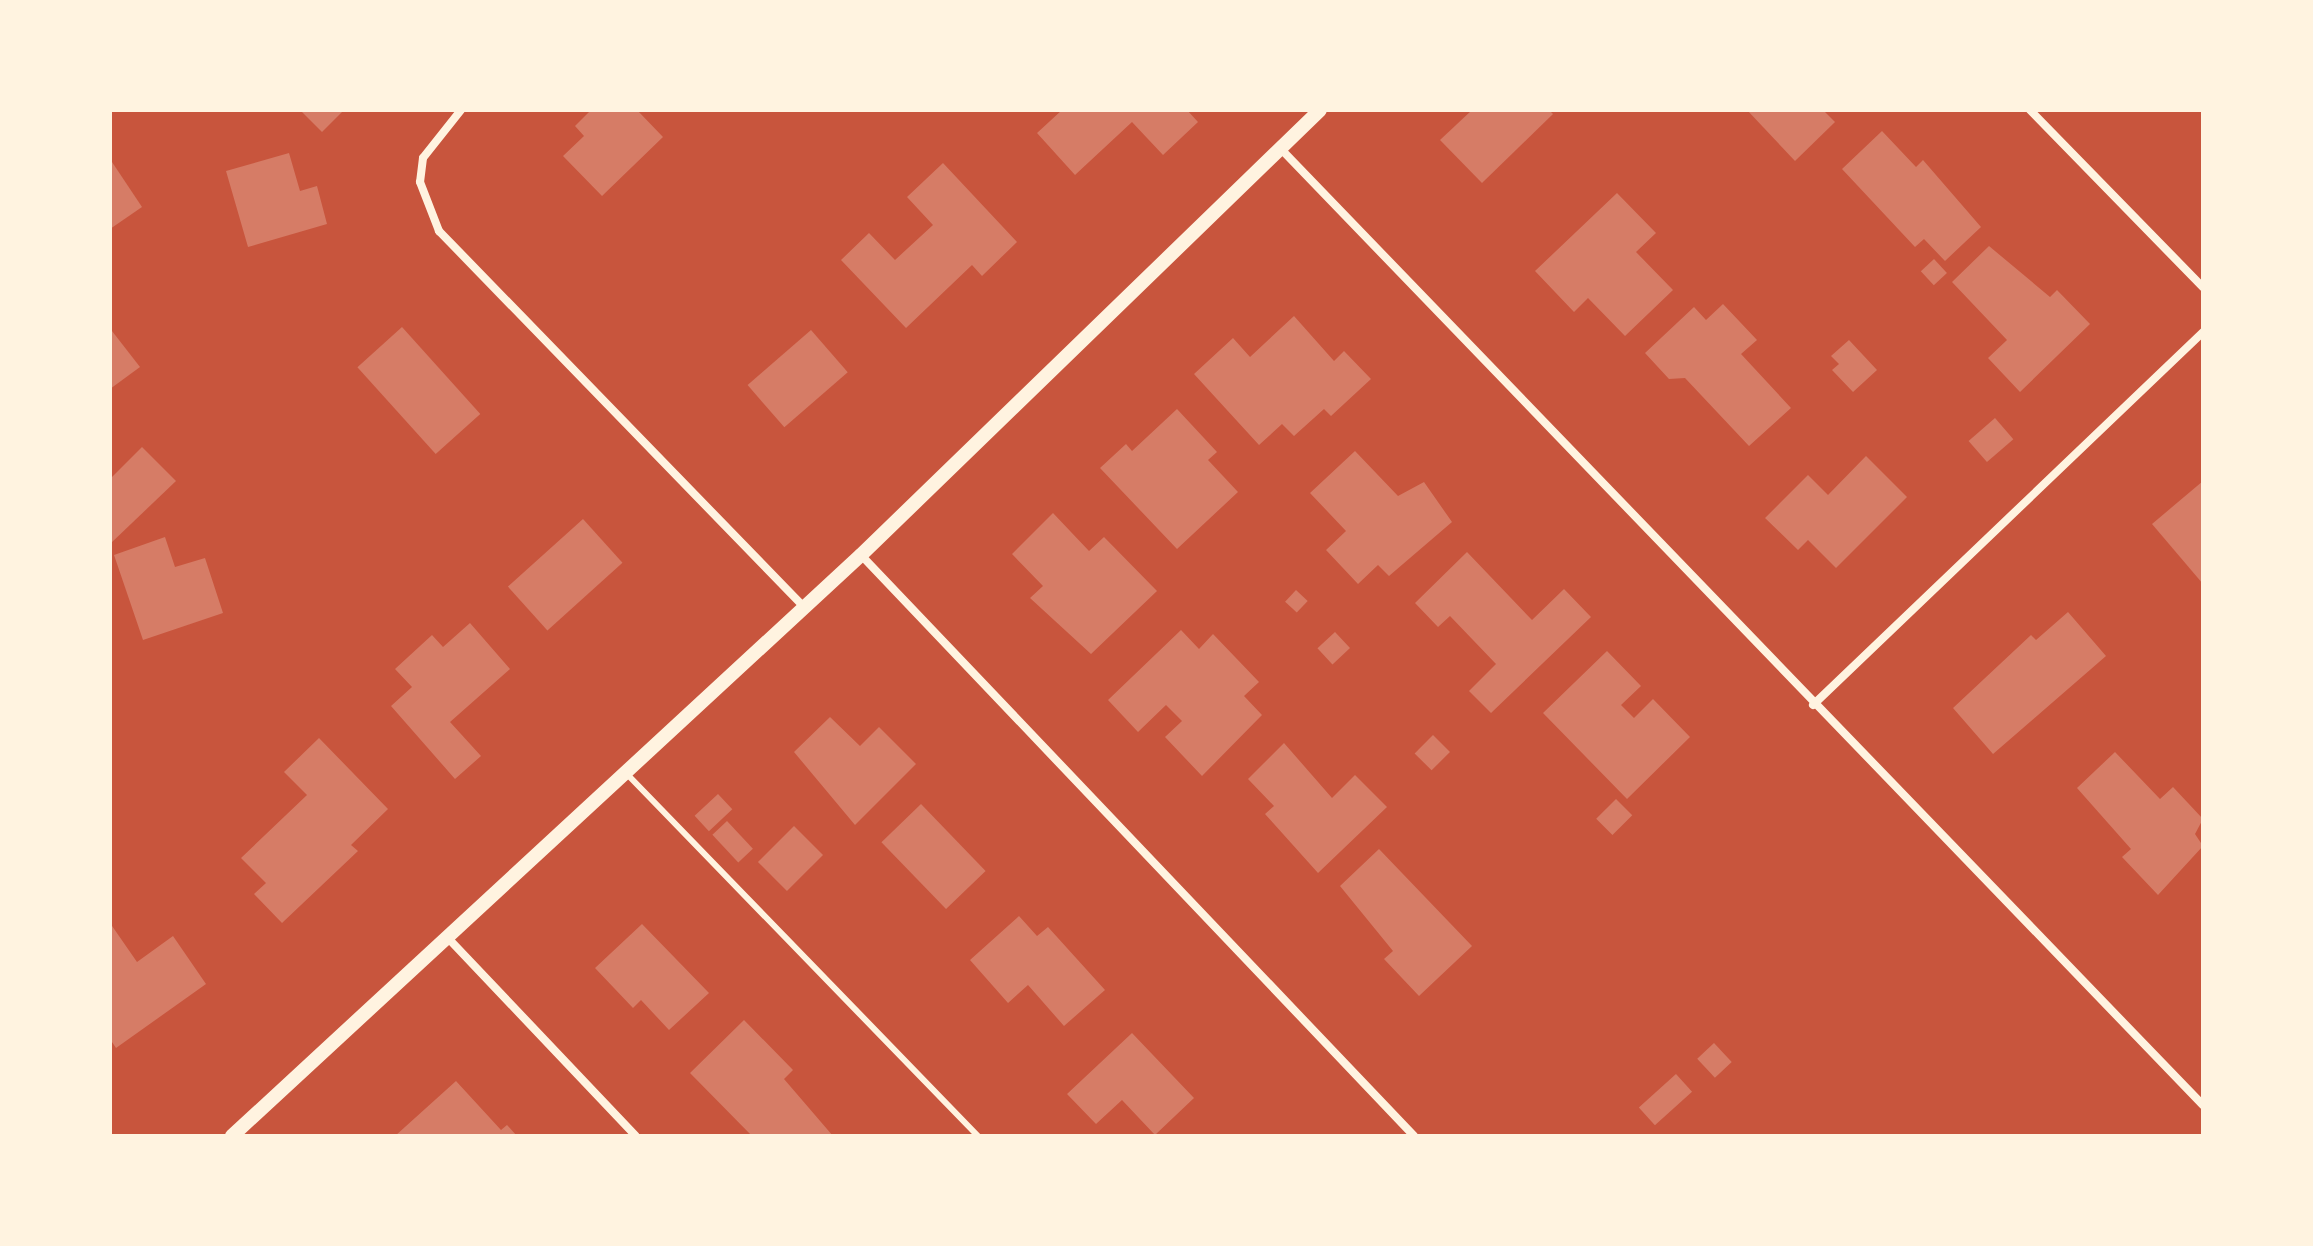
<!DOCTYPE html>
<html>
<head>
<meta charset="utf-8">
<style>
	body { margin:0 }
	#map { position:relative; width:2313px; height:1246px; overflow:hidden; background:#c8553d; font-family:"Work Sans",sans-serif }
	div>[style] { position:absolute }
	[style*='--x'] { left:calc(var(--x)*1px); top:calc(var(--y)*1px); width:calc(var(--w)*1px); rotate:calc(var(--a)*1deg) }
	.building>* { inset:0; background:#d67c66; transform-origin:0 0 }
	.service>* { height:6px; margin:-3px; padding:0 3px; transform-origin:3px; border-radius:3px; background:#fff3e0 }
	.minor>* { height:8px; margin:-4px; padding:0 4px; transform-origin:4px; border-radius:4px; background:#fff3e0 }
	.tertiary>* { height:14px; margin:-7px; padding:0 7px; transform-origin:7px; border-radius:7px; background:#fff3e0 }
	span { translate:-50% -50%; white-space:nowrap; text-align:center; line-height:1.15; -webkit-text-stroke:7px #fff3e0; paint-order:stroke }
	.frame { position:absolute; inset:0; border:112px solid #fff3e0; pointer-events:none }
</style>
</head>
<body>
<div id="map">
	<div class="building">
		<i style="clip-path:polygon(300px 110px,344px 110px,322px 132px)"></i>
		<i style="clip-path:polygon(591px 110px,637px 110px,663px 137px,602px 196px,563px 156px,584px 136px,575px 126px)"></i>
		<i style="clip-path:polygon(1062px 110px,1187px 110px,1198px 122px,1163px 155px,1132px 122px,1075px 175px,1037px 133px)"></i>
		<i style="clip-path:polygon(1472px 110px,1549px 110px,1553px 114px,1482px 183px,1440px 140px)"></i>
		<i style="clip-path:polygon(1747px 110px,1823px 110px,1835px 122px,1795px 161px)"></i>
		<i style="clip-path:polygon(1882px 131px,1916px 167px,1923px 160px,1981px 227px,1945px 261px,1924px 239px,1915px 247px,1842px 169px)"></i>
		<i style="clip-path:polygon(289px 153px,300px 191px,317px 186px,327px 224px,248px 247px,226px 171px)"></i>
		<i style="clip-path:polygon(110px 159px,142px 207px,110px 229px)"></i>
		<i style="clip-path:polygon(943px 163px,1017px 242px,982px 276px,972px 265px,906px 328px,841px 260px,869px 233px,895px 260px,933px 225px,907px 197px)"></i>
		<i style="clip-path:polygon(1617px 193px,1656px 233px,1636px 252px,1673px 290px,1625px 336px,1588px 298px,1574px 312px,1535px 271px)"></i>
		<i style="clip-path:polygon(1989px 246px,2050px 297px,2057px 290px,2090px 324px,2020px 392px,1988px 358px,2007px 340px,1952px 282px)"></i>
		<i style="left:1934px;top:259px;width:19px;height:18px;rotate:47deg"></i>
		<i style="clip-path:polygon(1723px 304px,1757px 340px,1741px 354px,1791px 408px,1749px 446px,1685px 378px,1669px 379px,1645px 353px,1694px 307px,1706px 320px)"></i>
		<i style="clip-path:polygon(1294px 316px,1334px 361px,1344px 351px,1371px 379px,1331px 416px,1324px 409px,1294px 436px,1282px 424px,1259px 445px,1194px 374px,1233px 338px,1250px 357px)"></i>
		<i style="left:402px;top:327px;width:117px;height:60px;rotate:48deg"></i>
		<i style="left:811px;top:330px;width:56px;height:84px;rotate:49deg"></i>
		<i style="clip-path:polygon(112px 331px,140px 367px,110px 389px,110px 333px)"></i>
		<i style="clip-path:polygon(1849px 340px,1877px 370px,1853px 392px,1832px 370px,1839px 364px,1831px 356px)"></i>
		<i style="clip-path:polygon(1177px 409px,1217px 452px,1208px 460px,1238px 492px,1177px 549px,1100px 468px,1126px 444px,1132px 451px)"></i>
		<i style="left:1995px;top:418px;width:28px;height:35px;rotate:49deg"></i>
		<i style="clip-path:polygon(142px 447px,176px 481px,110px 544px,110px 479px)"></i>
		<i style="clip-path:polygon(1355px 451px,1398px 496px,1424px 482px,1452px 522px,1389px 576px,1378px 565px,1358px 584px,1326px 550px,1346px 531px,1310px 493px)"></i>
		<i style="clip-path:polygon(1866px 456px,1907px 497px,1836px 568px,1808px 540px,1798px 550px,1765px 518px,1808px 475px,1828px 495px)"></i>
		<i style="clip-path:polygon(2203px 481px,2203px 584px,2152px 524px)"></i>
		<i style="clip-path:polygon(1053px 513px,1089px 551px,1104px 537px,1157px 591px,1091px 654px,1030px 598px,1043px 586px,1012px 554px)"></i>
		<i style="left:583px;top:519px;width:59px;height:101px;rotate:48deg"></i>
		<i style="clip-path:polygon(165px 537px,175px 567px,205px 558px,223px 613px,143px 640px,114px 555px)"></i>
		<i style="clip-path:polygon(1467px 552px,1532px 620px,1564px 589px,1591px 617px,1491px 713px,1469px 691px,1496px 664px,1450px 616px,1438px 627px,1415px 603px)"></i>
		<i style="left:1296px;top:590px;width:16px;height:16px;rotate:43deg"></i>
		<i style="clip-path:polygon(2068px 612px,2106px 656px,1993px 754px,1953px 708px,2031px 635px,2036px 640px)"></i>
		<i style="clip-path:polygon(470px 623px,510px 669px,450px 722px,481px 756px,455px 779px,391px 706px,412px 687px,395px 669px,432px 635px,443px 647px)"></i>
		<i style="clip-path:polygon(1181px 630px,1199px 649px,1213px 634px,1259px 682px,1244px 696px,1262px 715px,1202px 776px,1165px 737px,1182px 721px,1166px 705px,1138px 732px,1108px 700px)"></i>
		<i style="left:1335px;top:632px;width:22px;height:24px;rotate:47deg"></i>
		<i style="clip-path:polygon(1607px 651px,1641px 686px,1621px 705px,1634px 718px,1653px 699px,1690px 737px,1627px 799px,1543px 713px)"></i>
		<i style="clip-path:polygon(830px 717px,860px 746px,879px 727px,916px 764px,855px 825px,794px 752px)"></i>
		<i style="left:1433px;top:735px;width:24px;height:26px;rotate:45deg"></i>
		<i style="clip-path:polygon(319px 738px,388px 809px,351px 845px,358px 851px,282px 923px,254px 894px,266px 883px,241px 858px,307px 795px,284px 772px)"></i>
		<i style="clip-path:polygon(1284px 743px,1332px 798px,1355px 775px,1387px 807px,1318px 873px,1265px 814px,1274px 806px,1248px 779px)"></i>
		<i style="clip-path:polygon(2115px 752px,2160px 799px,2173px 787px,2203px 819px,2195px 834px,2203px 846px,2158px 895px,2122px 857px,2131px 849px,2077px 788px)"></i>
		<i style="left:718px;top:794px;width:21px;height:32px;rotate:47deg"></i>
		<i style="left:1616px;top:799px;width:23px;height:28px;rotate:45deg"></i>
		<i style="left:921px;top:804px;width:93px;height:55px;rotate:46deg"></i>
		<i style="left:727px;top:821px;width:38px;height:20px;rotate:47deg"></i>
		<i style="left:794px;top:826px;width:41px;height:51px;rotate:45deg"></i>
		<i style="clip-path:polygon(1379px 849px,1472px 946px,1419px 996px,1384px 959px,1393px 951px,1340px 886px)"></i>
		<i style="clip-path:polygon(1019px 916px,1037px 936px,1048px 927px,1105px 990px,1064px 1026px,1028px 985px,1008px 1003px,970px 960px)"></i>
		<i style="clip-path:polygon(110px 923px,137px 962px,173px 936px,206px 984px,116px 1048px,110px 1039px)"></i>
		<i style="clip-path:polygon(642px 924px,709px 993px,669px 1030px,641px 1000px,633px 1008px,595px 968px)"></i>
		<i style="clip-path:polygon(744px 1020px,793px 1070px,784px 1079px,833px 1136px,752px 1136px,690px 1073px)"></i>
		<i style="clip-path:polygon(1132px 1033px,1194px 1098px,1155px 1135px,1122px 1100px,1096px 1124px,1067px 1094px)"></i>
		<i style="left:1714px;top:1043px;width:26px;height:23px;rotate:47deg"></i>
		<i style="left:1676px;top:1074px;width:24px;height:50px;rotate:48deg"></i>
		<i style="clip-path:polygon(456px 1081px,501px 1130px,507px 1125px,517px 1136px,395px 1136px)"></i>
	</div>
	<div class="service">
		<i style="--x:625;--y:772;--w:507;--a:45.88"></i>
	</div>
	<div class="minor">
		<i style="--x:461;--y:110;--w:61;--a:128.4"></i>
		<i style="--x:423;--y:158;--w:24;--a:97"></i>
		<i style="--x:420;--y:182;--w:53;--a:68.8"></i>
		<i style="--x:439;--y:231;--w:524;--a:45.85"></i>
		<i style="--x:2030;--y:110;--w:248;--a:45.7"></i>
		<i style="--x:1280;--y:148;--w:1330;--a:46.04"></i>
		<i style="--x:861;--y:555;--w:802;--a:46.41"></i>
		<i style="--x:1813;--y:705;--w:540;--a:-43.72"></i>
		<i style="--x:447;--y:937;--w:274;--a:46.5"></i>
	</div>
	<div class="tertiary">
		<i style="--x:232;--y:1136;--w:856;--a:-42.73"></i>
		<i style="--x:861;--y:555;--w:639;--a:-44.11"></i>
	</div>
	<div class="frame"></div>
</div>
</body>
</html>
